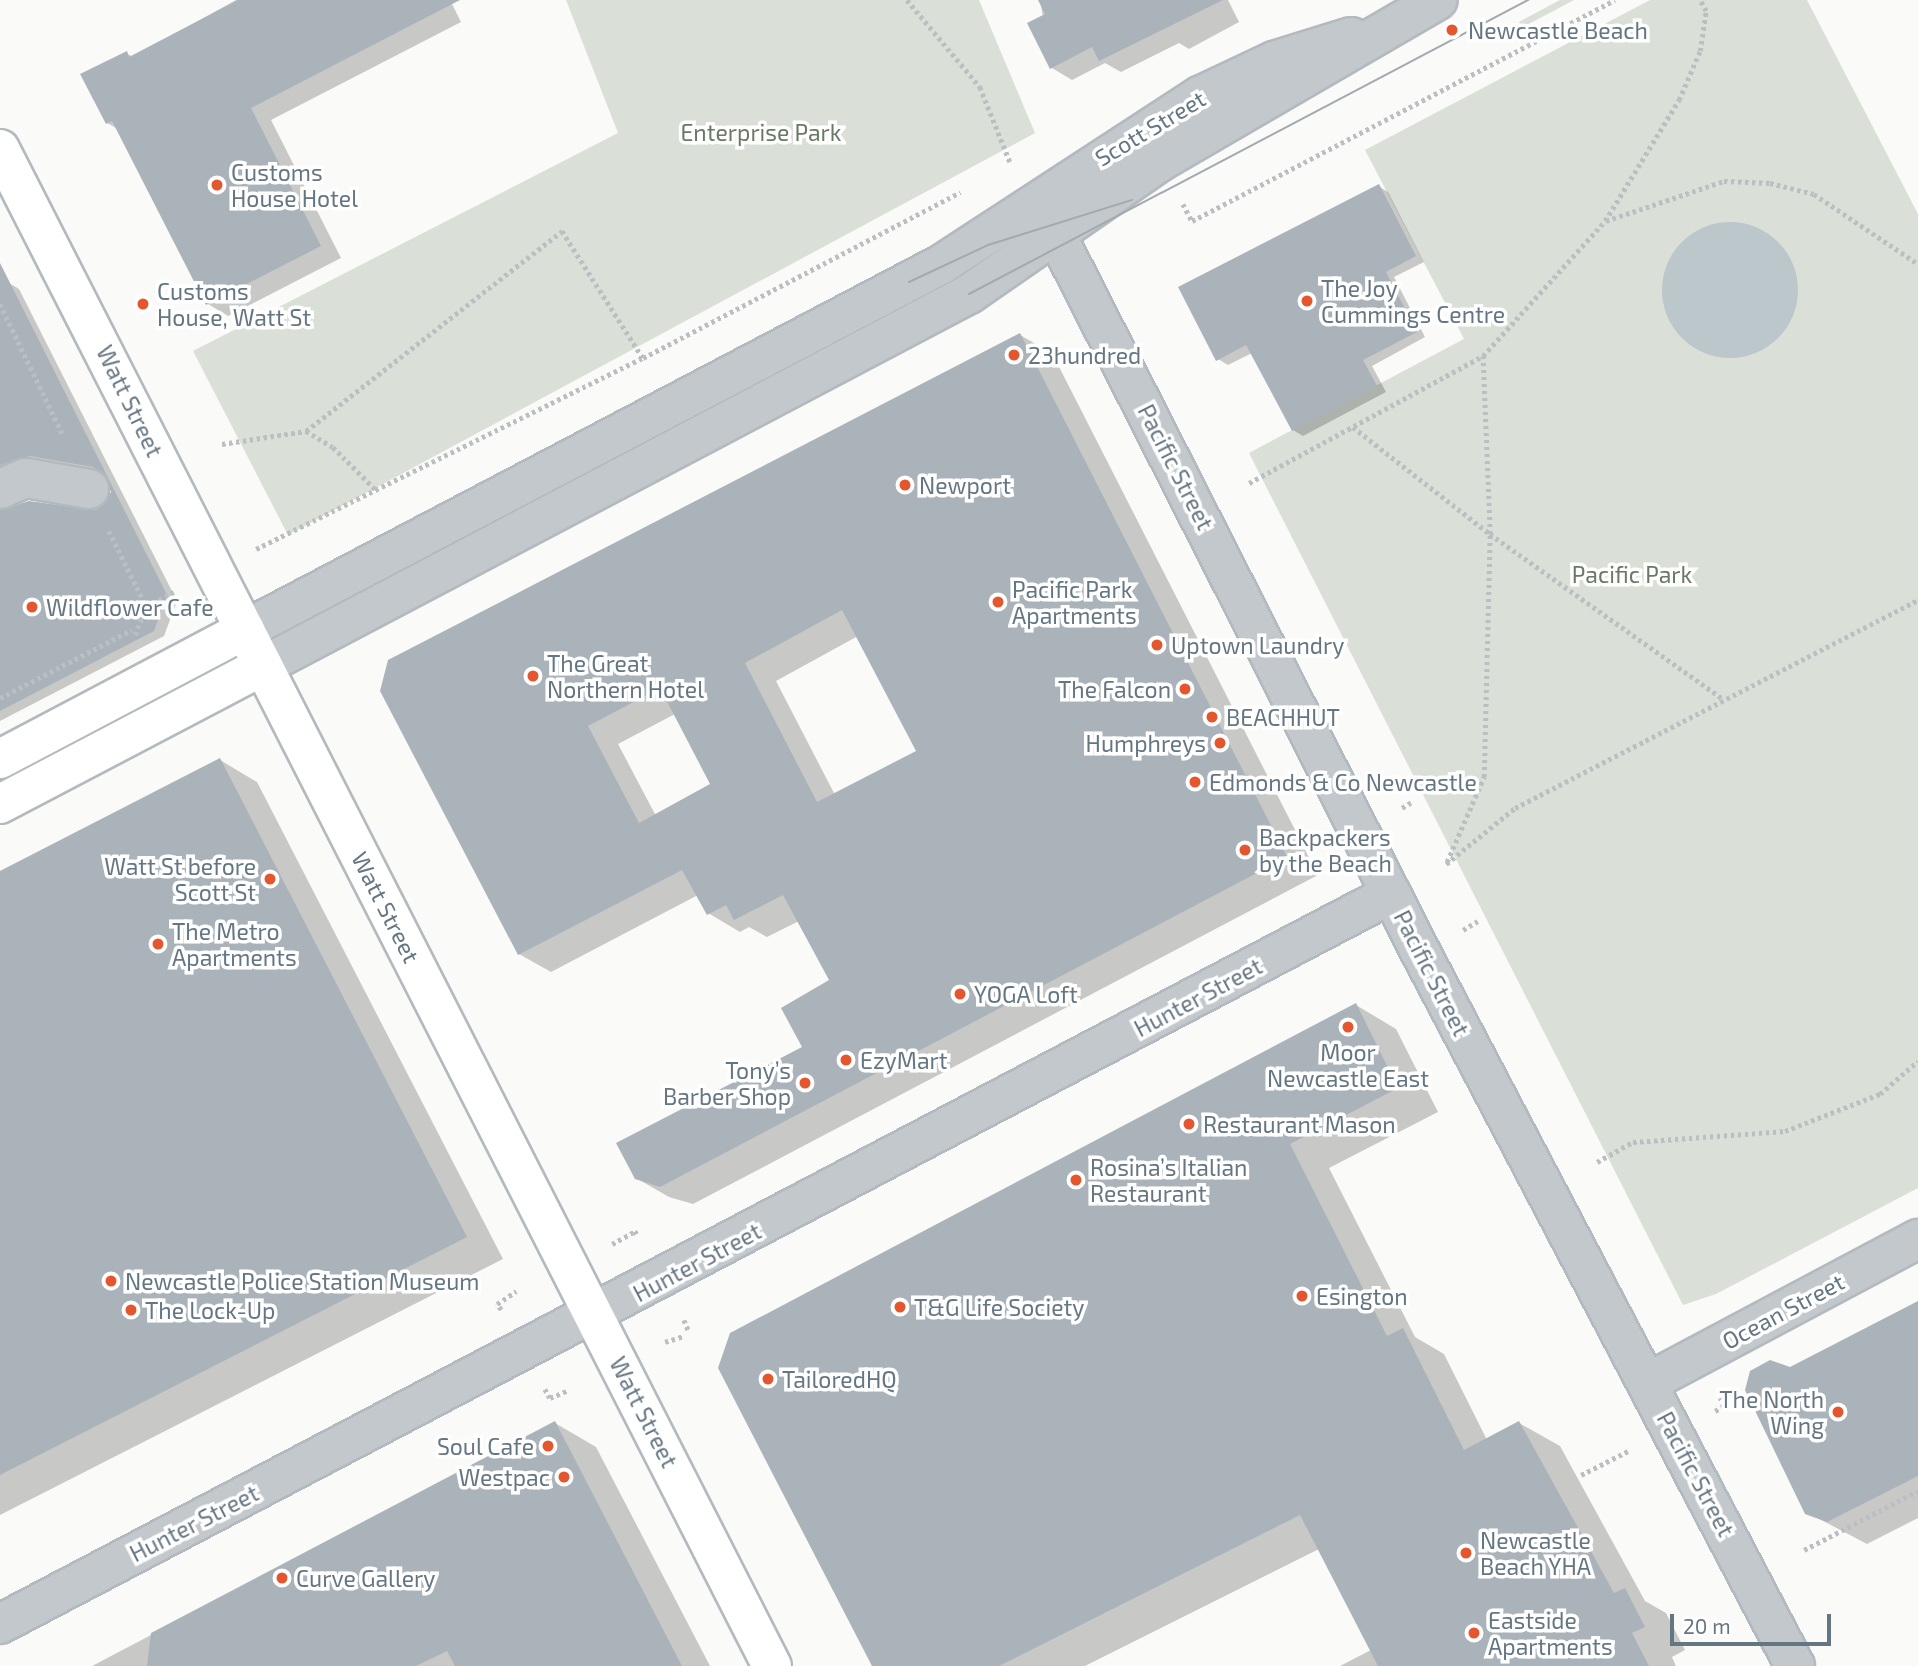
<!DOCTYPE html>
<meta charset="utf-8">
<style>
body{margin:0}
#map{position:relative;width:1918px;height:1666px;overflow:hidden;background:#fafaf8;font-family:"Exo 2",sans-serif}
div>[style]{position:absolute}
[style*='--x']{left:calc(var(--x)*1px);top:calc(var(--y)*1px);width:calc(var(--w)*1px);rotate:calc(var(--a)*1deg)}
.green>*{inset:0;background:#dadfd7}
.water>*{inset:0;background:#bbc7cb}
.round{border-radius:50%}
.shadow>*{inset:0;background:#0003}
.building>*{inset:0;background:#aab3b9}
.path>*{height:4.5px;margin-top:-2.25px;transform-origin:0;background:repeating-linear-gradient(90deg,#bbbfc2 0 3.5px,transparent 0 7px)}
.roads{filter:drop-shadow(2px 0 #b3babf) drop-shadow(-2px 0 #b3babf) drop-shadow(0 2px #b3babf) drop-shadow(0 -2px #b3babf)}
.pedestrian>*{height:38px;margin:-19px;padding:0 19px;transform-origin:19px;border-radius:19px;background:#c3c8cc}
.minor>*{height:38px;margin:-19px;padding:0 19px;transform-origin:19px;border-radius:19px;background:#c3c8cc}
.tertiary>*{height:38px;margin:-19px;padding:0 19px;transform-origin:19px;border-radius:19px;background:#c3c8cc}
.secondary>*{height:38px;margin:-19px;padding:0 19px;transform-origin:19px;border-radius:19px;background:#fff}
.tram>*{height:2px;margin:-1px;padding:0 1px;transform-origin:1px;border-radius:1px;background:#a2aab0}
.dots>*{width:19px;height:19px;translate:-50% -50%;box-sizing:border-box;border:4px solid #fff;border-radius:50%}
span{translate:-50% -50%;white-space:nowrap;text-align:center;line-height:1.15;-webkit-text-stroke:7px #fff;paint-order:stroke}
.poi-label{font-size:23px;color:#657683}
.left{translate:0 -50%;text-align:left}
.right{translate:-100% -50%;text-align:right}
.street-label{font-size:23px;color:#657683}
.park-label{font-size:23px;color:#687a64}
.scale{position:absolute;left:1670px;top:1614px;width:161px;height:32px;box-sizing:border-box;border:4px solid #657683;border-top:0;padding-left:9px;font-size:21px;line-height:24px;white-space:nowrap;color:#657683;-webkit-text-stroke:5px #fff;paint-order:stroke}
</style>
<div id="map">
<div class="green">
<i style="clip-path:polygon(566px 0,979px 0,1035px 133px,288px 535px,193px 351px,618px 133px)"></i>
<i style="clip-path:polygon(1560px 0,1574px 0,1521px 28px,1519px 22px)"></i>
<i style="clip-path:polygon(1650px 0,1807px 0,1918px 214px,1918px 1188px,1716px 1294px,1683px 1305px,1249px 453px,1464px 339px,1365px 150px)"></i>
</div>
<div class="water">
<i class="round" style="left:1662px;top:222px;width:136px;height:136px"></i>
</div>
<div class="shadow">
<i style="clip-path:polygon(236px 0,450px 0,461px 22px,271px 120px,341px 258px,228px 316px,208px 304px,118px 129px,107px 123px,126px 53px,133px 57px)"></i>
<i style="clip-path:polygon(1040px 0,1228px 0,1239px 22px,1189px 49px,1179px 43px,1121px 72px,1105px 63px,1072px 80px,1052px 68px)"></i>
<i style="clip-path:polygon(1378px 186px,1388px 192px,1424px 262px,1394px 277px,1425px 337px,1372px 366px,1386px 392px,1303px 436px,1293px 430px,1252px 353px,1228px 365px,1218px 359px)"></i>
<i style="clip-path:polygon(9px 283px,19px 289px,177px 601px,164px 636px,0 721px,0 511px,85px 512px,107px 505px,112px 492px,105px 472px,29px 462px,0 476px,0 288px)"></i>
<i style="clip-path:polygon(evenodd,1020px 335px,1052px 353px,1318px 875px,693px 1204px,669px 1197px,636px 1178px,804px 1048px,832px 981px,799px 921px,767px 937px,749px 927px,740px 932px,708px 913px,698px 895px,551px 972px,519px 954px,382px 691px,1020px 335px,858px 636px,919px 752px,835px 795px,776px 681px,858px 636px,1020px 335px,675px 714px,712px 785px,656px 816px,618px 744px,675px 714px)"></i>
<i style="clip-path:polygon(220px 760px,257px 782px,503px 1259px,0 1515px,0 873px)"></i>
<i style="clip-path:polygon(1356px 1005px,1396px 1029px,1438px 1112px,1329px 1168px,1415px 1337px,1444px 1354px,1487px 1440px,1519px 1423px,1560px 1446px,1645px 1601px,1666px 1613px,1685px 1650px,1672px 1657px,1676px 1666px,1340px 1666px,1371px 1650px,1319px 1549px,1085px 1666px,874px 1666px)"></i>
<i style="clip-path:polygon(1918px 1303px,1918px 1518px,1867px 1544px,1808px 1513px,1790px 1369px)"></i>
<i style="clip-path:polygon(555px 1423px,596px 1447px,710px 1666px,92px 1666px)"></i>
</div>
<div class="building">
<i style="clip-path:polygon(238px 0,460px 0,251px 108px,321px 246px,206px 305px,112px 121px,106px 124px,80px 74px,127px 51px,129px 57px)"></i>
<i style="clip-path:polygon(1038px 0,1223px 0,1099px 61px,1092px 47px,1050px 69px,1027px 23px,1045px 14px)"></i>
<i style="clip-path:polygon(1379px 184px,1416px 256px,1386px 272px,1417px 332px,1363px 360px,1377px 386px,1292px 431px,1246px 345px,1216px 361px,1178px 287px)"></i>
<i style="clip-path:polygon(0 263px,167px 595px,154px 631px,0 711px,0 510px,29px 501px,96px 510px,111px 492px,103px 473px,93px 467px,30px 456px,0 465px)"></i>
<i style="clip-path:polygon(evenodd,1020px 333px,1287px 857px,660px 1187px,635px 1179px,616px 1143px,802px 1047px,781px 1008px,829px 980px,783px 895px,734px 920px,726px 905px,707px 915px,682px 870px,518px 955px,380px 691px,388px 660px,1020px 333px,842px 610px,916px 751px,817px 802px,745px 663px,842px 610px,1020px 333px,660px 688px,710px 784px,639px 823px,588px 726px,660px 688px)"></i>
<i style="clip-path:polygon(220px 758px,467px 1237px,0 1475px,0 871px)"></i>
<i style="clip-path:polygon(1356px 1003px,1398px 1088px,1290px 1144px,1387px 1336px,1403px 1328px,1464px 1450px,1519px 1421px,1614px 1593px,1625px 1588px,1645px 1627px,1632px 1633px,1649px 1666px,1378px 1666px,1300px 1515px,999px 1666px,872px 1666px,718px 1368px,730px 1333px)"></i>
<i style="clip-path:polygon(1918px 1301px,1918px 1476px,1827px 1522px,1805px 1514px,1745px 1390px,1750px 1371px,1770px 1360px,1790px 1367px)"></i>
<i style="clip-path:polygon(555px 1421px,682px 1666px,455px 1666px,447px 1651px,416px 1666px,147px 1666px,151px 1633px)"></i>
</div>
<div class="path">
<i style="--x:907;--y:0;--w:114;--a:50"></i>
<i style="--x:980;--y:87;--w:81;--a:68.2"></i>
<i style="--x:1183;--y:204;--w:19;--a:62"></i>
<i style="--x:1192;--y:221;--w:477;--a:-27.6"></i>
<i style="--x:1606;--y:221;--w:125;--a:-18.7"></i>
<i style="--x:1724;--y:181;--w:46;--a:2.5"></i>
<i style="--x:1770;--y:183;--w:45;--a:14"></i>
<i style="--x:1814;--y:194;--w:125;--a:33.9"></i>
<i style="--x:0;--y:304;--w:145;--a:64.3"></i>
<i style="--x:1353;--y:427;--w:174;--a:38"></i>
<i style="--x:1490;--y:534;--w:284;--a:35.3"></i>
<i style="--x:306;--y:431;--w:325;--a:-38"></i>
<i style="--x:562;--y:231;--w:151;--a:57.5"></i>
<i style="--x:222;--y:444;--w:85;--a:-8.8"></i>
<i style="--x:306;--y:431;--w:31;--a:31"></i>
<i style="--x:333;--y:447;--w:62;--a:45"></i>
<i style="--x:1249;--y:483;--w:266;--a:-28.5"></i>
<i style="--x:1483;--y:356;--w:182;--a:-47.9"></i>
<i style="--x:1605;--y:221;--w:142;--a:-58.6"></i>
<i style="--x:1679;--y:100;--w:53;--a:-66.8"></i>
<i style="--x:1700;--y:51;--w:40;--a:-81.5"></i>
<i style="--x:1706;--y:11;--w:13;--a:-119"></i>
<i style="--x:109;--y:531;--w:84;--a:63.7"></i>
<i style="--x:256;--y:549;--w:432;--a:-26.3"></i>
<i style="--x:643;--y:358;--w:358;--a:-27.6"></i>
<i style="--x:135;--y:635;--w:31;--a:-69"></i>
<i style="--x:146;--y:606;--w:31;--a:-27"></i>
<i style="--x:0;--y:698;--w:148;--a:-27.3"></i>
<i style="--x:1402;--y:808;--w:13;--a:-32"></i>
<i style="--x:1447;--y:862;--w:93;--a:-66.5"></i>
<i style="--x:1484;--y:777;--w:243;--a:-88.6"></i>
<i style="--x:1490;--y:534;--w:178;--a:-92.3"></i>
<i style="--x:1446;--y:864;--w:89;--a:-39.1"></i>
<i style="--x:1515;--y:808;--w:454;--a:-27.3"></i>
<i style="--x:1463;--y:930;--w:17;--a:-31"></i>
<i style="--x:1597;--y:1162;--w:41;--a:-29.1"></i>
<i style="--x:1633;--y:1142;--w:152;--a:-4.1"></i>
<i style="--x:1785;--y:1131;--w:102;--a:-21.3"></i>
<i style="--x:1880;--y:1094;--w:50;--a:-41"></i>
<i style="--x:612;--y:1244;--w:26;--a:-29"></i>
<i style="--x:635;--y:1231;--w:6;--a:59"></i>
<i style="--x:501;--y:1310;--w:7;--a:-124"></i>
<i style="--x:497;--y:1304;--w:23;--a:-34"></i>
<i style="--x:684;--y:1320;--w:13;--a:67"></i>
<i style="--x:665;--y:1342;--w:19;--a:-18"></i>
<i style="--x:545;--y:1389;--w:10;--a:61"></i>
<i style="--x:550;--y:1398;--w:21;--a:-23"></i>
<i style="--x:1715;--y:1411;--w:10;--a:-29"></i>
<i style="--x:1724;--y:1406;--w:9;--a:-117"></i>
<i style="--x:1581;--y:1475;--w:55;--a:-27"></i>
<i style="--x:1804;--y:1550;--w:128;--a:-27.4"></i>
</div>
<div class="roads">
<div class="pedestrian">
<i style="--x:0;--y:489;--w:28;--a:-23"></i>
<i style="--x:26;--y:478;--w:64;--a:9.9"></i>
</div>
<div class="minor">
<i style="--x:1041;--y:205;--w:837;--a:63.07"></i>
<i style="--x:1420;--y:951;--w:807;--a:62.32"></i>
<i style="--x:1647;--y:1383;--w:307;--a:-28"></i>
<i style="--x:0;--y:1624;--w:1571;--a:-27.69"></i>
</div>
<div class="tertiary">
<i style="--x:245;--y:630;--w:787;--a:-27.7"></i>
<i style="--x:942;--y:264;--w:308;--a:-33.1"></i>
<i style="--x:1200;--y:96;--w:82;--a:-25.3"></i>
<i style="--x:1274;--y:61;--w:81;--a:-17.3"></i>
<i style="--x:263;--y:666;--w:798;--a:-27.79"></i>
<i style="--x:969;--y:294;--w:234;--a:-34.7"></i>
<i style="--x:1161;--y:161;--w:320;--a:-30.2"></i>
</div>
<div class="secondary">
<i style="--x:0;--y:149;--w:1702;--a:63.03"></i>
<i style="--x:0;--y:759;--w:277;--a:-27.8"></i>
<i style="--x:0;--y:804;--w:297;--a:-27.7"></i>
</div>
</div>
<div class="tram">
<i style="--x:909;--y:282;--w:87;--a:-25.1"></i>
<i style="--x:988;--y:245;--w:151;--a:-17.4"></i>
<i style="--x:969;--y:294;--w:632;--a:-27.74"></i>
</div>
<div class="dots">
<i style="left:1452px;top:30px;background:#e4572e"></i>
<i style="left:217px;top:185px;background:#e4572e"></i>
<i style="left:1307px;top:301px;background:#e4572e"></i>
<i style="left:143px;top:304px;background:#e4572e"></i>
<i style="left:1014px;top:355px;background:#e4572e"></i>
<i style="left:905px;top:485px;background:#e4572e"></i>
<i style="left:998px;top:602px;background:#e4572e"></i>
<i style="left:32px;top:607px;background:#e4572e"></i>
<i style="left:1157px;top:645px;background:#e4572e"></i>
<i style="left:533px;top:676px;background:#e4572e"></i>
<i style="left:1185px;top:689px;background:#e4572e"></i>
<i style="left:1212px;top:717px;background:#e4572e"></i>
<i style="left:1220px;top:743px;background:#e4572e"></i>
<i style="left:1195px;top:782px;background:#e4572e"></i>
<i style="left:1245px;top:850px;background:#e4572e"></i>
<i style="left:270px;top:879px;background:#e4572e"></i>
<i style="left:158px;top:944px;background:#e4572e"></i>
<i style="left:960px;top:994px;background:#e4572e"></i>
<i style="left:1348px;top:1027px;background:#e4572e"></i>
<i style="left:846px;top:1060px;background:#e4572e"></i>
<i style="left:805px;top:1083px;background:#e4572e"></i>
<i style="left:1189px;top:1124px;background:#e4572e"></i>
<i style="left:1076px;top:1180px;background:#e4572e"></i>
<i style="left:111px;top:1281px;background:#e4572e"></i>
<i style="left:1302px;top:1296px;background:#e4572e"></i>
<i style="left:900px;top:1307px;background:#e4572e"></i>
<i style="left:131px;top:1310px;background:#e4572e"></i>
<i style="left:768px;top:1379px;background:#e4572e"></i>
<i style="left:1838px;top:1412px;background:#e4572e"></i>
<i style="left:548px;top:1446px;background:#e4572e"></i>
<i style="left:564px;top:1477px;background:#e4572e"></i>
<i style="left:1466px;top:1553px;background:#e4572e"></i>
<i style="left:282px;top:1578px;background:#e4572e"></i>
<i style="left:1474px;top:1633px;background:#e4572e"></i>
</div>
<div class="poi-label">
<span class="left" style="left:1468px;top:30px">Newcastle Beach</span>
<span class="left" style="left:231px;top:185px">Customs<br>House Hotel</span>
<span class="left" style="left:1321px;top:301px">The Joy<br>Cummings Centre</span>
<span class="left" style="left:157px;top:304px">Customs<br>House, Watt St</span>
<span class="left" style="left:1028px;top:355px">23hundred</span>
<span class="left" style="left:919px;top:485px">Newport</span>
<span class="left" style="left:1012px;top:602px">Pacific Park<br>Apartments</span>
<span class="left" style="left:46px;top:607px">Wildflower Cafe</span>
<span class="left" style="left:1171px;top:645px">Uptown Laundry</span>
<span class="left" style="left:547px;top:676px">The Great<br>Northern Hotel</span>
<span class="right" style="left:1171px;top:689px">The Falcon</span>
<span class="left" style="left:1226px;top:717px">BEACHHUT</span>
<span class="right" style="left:1206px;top:743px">Humphreys</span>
<span class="left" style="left:1209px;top:782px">Edmonds &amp; Co Newcastle</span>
<span class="left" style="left:1259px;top:850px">Backpackers<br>by the Beach</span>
<span class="right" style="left:256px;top:879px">Watt St before<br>Scott St</span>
<span class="left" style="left:172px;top:944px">The Metro<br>Apartments</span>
<span class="left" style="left:974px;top:994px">YOGA Loft</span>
<span style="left:1348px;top:1065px">Moor<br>Newcastle East</span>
<span class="left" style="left:860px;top:1060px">EzyMart</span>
<span class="right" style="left:791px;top:1083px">Tony’s<br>Barber Shop</span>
<span class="left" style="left:1203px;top:1124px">Restaurant Mason</span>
<span class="left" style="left:1090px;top:1180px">Rosina’s Italian<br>Restaurant</span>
<span class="left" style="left:125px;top:1281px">Newcastle Police Station Museum</span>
<span class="left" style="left:1316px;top:1296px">Esington</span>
<span class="left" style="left:914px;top:1307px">T&amp;G Life Society</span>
<span class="left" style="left:145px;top:1310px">The Lock-Up</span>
<span class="left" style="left:782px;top:1379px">TailoredHQ</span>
<span class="right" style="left:1824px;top:1412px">The North<br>Wing</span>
<span class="right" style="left:534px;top:1446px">Soul Cafe</span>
<span class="right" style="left:550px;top:1477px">Westpac</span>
<span class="left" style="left:1480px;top:1553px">Newcastle<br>Beach YHA</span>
<span class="left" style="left:296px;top:1578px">Curve Gallery</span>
<span class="left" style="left:1488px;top:1633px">Eastside<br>Apartments</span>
</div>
<div class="street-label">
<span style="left:1150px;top:128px;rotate:-31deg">Scott Street</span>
<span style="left:130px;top:401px;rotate:64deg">Watt Street</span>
<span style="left:1176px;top:467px;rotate:63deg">Pacific Street</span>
<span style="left:386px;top:907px;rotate:63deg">Watt Street</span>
<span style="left:1432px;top:973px;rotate:63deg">Pacific Street</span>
<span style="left:1198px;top:997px;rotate:-28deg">Hunter Street</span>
<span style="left:697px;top:1262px;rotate:-28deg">Hunter Street</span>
<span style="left:1783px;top:1311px;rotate:-28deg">Ocean Street</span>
<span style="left:644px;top:1412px;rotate:63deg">Watt Street</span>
<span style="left:1696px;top:1474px;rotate:62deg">Pacific Street</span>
<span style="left:194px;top:1523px;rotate:-27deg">Hunter Street</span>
</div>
<div class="park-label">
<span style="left:761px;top:132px">Enterprise Park</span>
<span style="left:1632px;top:574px">Pacific Park</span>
</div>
<div class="scale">20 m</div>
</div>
